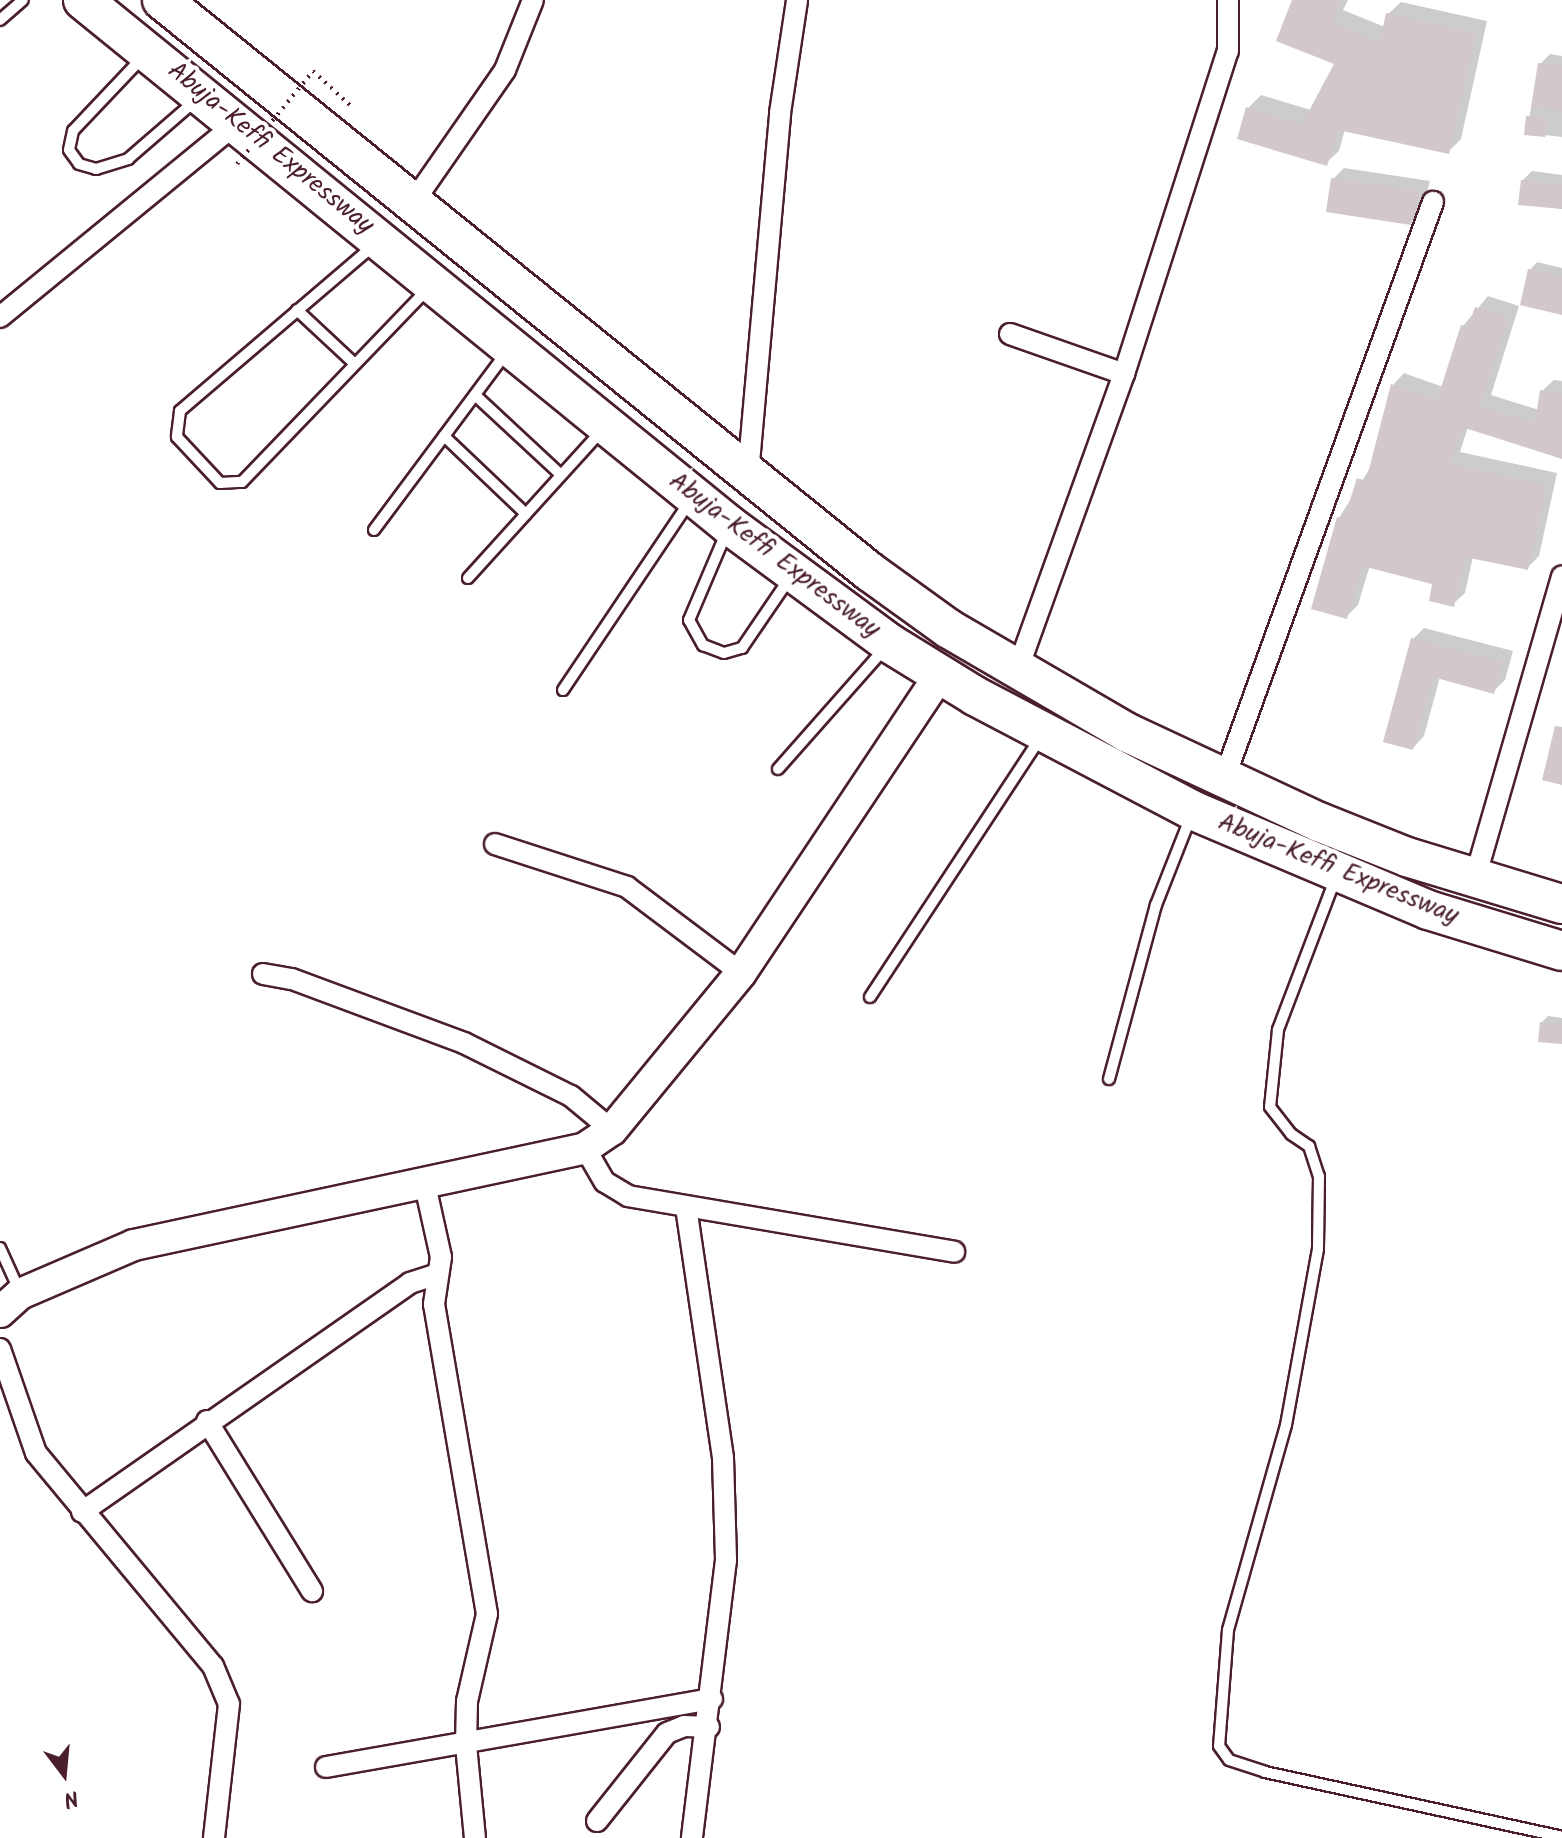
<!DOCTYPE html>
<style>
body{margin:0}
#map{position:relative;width:1562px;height:1838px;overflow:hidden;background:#fff;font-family:Kalam,sans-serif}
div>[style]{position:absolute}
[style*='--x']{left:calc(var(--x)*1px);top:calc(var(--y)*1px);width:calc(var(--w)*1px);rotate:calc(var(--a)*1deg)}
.shadow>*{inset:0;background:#0003}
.building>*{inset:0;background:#d2c7cb}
.path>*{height:4px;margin-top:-2px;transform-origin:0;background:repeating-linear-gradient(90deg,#4a1f2b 0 2px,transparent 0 8px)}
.roads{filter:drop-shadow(2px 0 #4a1f2b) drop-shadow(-2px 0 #4a1f2b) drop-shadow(0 2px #4a1f2b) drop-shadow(0 -2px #4a1f2b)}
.lane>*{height:10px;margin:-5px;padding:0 5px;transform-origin:5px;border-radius:5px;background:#fff}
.street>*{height:20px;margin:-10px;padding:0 10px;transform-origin:10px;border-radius:10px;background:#fff}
.secondary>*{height:30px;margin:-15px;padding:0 15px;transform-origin:15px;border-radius:15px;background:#fff}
.highway>*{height:38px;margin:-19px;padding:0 19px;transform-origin:19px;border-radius:19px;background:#fff}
.path-bridge>*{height:4px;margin-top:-2px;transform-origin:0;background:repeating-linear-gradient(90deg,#4a1f2b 0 2px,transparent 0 8px)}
span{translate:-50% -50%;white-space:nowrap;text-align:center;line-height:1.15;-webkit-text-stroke:8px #fff;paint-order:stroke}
.street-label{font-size:26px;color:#4a1f2b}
.north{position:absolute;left:24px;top:1734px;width:80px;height:80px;-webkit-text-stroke:6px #fff;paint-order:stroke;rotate:164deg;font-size:22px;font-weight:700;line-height:32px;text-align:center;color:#4a1f2b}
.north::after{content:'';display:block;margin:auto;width:28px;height:36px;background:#4a1f2b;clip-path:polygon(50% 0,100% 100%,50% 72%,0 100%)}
</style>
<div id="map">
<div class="shadow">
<i style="clip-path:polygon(1295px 0,1348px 0,1343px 10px,1385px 27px,1388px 14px,1401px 2px,1487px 21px,1461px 139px,1448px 152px,1345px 129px,1339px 151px,1326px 163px,1248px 108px,1261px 95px,1311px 110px,1336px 63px)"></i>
<i style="clip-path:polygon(1550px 54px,1562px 56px,1562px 137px,1526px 133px,1540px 64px)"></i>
<i style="clip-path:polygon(1344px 168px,1430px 181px,1422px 211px,1410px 223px,1333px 179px)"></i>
<i style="clip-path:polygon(1532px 171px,1562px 175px,1562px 209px,1520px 203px,1522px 181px)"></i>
<i style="clip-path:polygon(1537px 262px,1562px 268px,1562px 313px,1530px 270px)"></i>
<i style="clip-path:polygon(1488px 296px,1519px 306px,1491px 395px,1539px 410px,1542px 391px,1554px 380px,1562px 381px,1562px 457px,1468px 427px,1460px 452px,1557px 473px,1539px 556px,1527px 568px,1473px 556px,1465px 593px,1453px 604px,1435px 583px,1370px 565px,1358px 605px,1347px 616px,1339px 518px,1370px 468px,1393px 385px,1404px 373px,1443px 387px,1463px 326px)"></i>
<i style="clip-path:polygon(1424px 628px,1513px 651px,1505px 680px,1494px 691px,1440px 677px,1424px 736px,1413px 748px,1413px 639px)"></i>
<i style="clip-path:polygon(1548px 1016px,1562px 1018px,1562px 1042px,1542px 1022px)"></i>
</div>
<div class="building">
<i style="clip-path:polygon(1292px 0,1342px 0,1332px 23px,1380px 42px,1386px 13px,1476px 33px,1449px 154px,1338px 130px,1327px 166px,1237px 139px,1246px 107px,1302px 124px,1334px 64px,1276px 41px)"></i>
<i style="clip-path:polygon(1538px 63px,1562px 66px,1562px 111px,1531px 107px)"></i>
<i style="clip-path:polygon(1526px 116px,1547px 118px,1545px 137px,1524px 135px)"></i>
<i style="clip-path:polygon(1331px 178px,1420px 191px,1411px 225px,1326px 212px)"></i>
<i style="clip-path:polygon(1521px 180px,1562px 185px,1562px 209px,1518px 205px)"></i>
<i style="clip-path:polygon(1528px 269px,1562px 276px,1562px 315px,1520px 305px)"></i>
<i style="clip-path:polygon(1475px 307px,1508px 317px,1480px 406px,1535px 423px,1540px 390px,1562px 394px,1562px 459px,1462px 427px,1450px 464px,1547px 485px,1528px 570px,1465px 557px,1454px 607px,1429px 601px,1432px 584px,1362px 566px,1347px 619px,1311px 609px,1337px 517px,1344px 519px,1357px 478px,1366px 481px,1391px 384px,1437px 400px,1461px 325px,1468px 327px)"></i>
<i style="clip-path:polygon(1411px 638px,1503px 662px,1494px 694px,1433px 677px,1413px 750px,1383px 742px)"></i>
<i style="clip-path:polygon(1555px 726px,1562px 727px,1562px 785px,1542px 780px)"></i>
<i style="clip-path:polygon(1540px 1022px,1562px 1024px,1562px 1044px,1538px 1042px)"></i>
</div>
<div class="path">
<i style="--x:313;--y:71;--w:56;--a:42.8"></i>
</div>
<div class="roads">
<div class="lane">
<i style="--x:0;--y:20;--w:30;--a:-41"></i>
<i style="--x:141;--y:59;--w:99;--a:133.4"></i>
<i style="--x:73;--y:131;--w:19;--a:102"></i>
<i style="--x:69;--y:150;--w:17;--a:54"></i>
<i style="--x:79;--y:164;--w:18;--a:16"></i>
<i style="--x:96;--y:169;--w:34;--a:-17"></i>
<i style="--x:128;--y:159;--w:89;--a:-40.9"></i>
<i style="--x:373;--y:246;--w:254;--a:139.5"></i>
<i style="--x:180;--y:411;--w:26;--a:97"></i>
<i style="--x:177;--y:437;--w:63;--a:46.9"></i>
<i style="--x:220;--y:483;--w:22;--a:-3"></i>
<i style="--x:242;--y:482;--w:265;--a:-46.1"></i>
<i style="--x:297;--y:310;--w:79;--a:43"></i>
<i style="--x:475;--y:395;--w:117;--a:42.9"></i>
<i style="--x:444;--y:436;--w:113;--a:43.6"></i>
<i style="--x:374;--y:530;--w:219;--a:-53.3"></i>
<i style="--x:727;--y:531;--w:97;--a:113.1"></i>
<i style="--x:689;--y:620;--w:29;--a:61"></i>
<i style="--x:703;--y:645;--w:22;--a:21"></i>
<i style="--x:724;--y:653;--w:19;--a:-16"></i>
<i style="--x:742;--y:648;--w:83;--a:-55.7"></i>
<i style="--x:468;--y:578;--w:201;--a:-47.8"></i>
<i style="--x:563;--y:690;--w:228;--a:-56.1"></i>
<i style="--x:778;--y:769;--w:163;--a:-48.5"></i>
<i style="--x:1336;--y:877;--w:164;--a:110.8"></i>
<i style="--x:1278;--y:1030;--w:77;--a:95.9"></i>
<i style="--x:1270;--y:1107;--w:34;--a:52"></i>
<i style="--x:1291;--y:1134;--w:22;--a:34"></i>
<i style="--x:1309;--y:1146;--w:32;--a:72"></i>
<i style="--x:1319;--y:1176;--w:73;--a:90.8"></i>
<i style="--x:1318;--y:1249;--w:179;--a:100.3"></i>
<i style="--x:1286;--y:1425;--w:213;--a:105.8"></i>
<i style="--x:1228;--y:1630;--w:116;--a:94.4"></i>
<i style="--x:1219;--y:1746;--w:17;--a:54"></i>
<i style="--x:1229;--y:1760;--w:38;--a:18"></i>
<i style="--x:1265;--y:1772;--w:304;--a:12.3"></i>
<i style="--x:870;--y:997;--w:311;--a:-56.7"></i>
<i style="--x:1109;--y:1079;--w:180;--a:-74.9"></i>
<i style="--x:1156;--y:905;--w:96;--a:-68.5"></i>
<i style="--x:0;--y:1248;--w:48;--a:65.6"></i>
</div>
<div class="street">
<i style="--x:412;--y:204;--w:163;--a:-55.2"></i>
<i style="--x:505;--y:70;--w:75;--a:-68.2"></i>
<i style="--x:0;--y:317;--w:308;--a:-39.3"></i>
<i style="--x:1010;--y:334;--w:121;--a:19.3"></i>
<i style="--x:748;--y:474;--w:362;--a:-84.9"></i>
<i style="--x:780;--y:113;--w:114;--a:-81.4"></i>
<i style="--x:1017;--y:671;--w:316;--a:-70.2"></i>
<i style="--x:1124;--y:374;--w:339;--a:-72.2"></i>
<i style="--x:1228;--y:51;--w:51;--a:-90"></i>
<i style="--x:1224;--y:779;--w:614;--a:-70.09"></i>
<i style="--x:495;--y:844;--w:139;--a:18"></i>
<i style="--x:627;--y:887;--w:143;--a:37"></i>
<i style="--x:1475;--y:878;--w:314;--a:-73.9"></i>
<i style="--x:263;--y:974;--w:29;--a:10"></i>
<i style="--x:292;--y:979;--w:184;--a:20.4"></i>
<i style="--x:464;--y:1043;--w:119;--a:26.4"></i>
<i style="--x:571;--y:1096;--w:53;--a:39.7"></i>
<i style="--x:585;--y:1148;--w:39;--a:60"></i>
<i style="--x:605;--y:1182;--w:27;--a:31"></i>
<i style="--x:628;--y:1196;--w:331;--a:9.7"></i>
<i style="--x:425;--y:1185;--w:74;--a:77.5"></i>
<i style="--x:441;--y:1257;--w:48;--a:98.5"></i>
<i style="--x:434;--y:1304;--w:314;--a:80.3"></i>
<i style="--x:487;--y:1614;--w:89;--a:102.9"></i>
<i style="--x:467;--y:1701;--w:44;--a:91.3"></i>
<i style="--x:466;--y:1745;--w:93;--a:84.5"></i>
<i style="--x:686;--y:1207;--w:254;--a:81.6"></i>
<i style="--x:723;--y:1458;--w:102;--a:88.3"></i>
<i style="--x:726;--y:1560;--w:280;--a:97"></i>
<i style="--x:0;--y:1349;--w:110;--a:70.9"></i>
<i style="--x:36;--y:1453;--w:277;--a:50.3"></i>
<i style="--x:213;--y:1666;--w:41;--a:67.2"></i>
<i style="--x:229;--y:1704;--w:135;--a:96.4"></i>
<i style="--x:207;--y:1421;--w:200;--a:58.3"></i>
<i style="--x:82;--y:1512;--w:400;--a:-34.9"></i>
<i style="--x:410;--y:1283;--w:29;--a:-18"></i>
<i style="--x:326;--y:1767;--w:392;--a:-10"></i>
<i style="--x:597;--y:1821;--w:112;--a:-51.5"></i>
<i style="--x:667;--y:1733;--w:18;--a:-22"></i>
<i style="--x:684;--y:1726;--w:25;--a:2"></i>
</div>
<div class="secondary">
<i style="--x:0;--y:1312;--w:27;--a:-42"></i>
<i style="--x:20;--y:1294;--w:124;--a:-23.3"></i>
<i style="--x:134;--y:1245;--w:461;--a:-12.1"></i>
<i style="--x:585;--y:1148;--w:32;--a:-34"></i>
<i style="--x:612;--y:1130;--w:203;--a:-50.6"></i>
<i style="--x:741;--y:973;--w:358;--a:-56.3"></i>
</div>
<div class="highway">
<i style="--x:83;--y:0;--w:832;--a:39.1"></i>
<i style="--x:729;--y:525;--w:199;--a:36.4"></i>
<i style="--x:889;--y:643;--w:101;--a:31.6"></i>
<i style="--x:975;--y:696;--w:247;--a:27.7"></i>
<i style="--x:1194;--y:811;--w:254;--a:22.9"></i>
<i style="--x:1428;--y:910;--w:140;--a:17"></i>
<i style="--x:162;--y:0;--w:910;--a:38.94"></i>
<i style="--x:870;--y:572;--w:97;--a:35.8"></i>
<i style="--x:949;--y:629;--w:207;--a:30.2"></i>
<i style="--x:1128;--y:733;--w:211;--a:25"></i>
<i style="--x:1319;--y:822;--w:95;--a:21.7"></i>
<i style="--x:1407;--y:857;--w:162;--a:16.9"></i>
</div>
</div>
<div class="path-bridge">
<i style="--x:237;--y:164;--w:120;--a:-50.7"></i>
</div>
<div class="street-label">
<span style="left:270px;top:149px;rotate:39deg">Abuja-Keffi Expressway</span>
<span style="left:774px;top:556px;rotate:37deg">Abuja-Keffi Expressway</span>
<span style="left:1338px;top:870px;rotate:22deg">Abuja-Keffi Expressway</span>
</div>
<div class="north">N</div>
</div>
